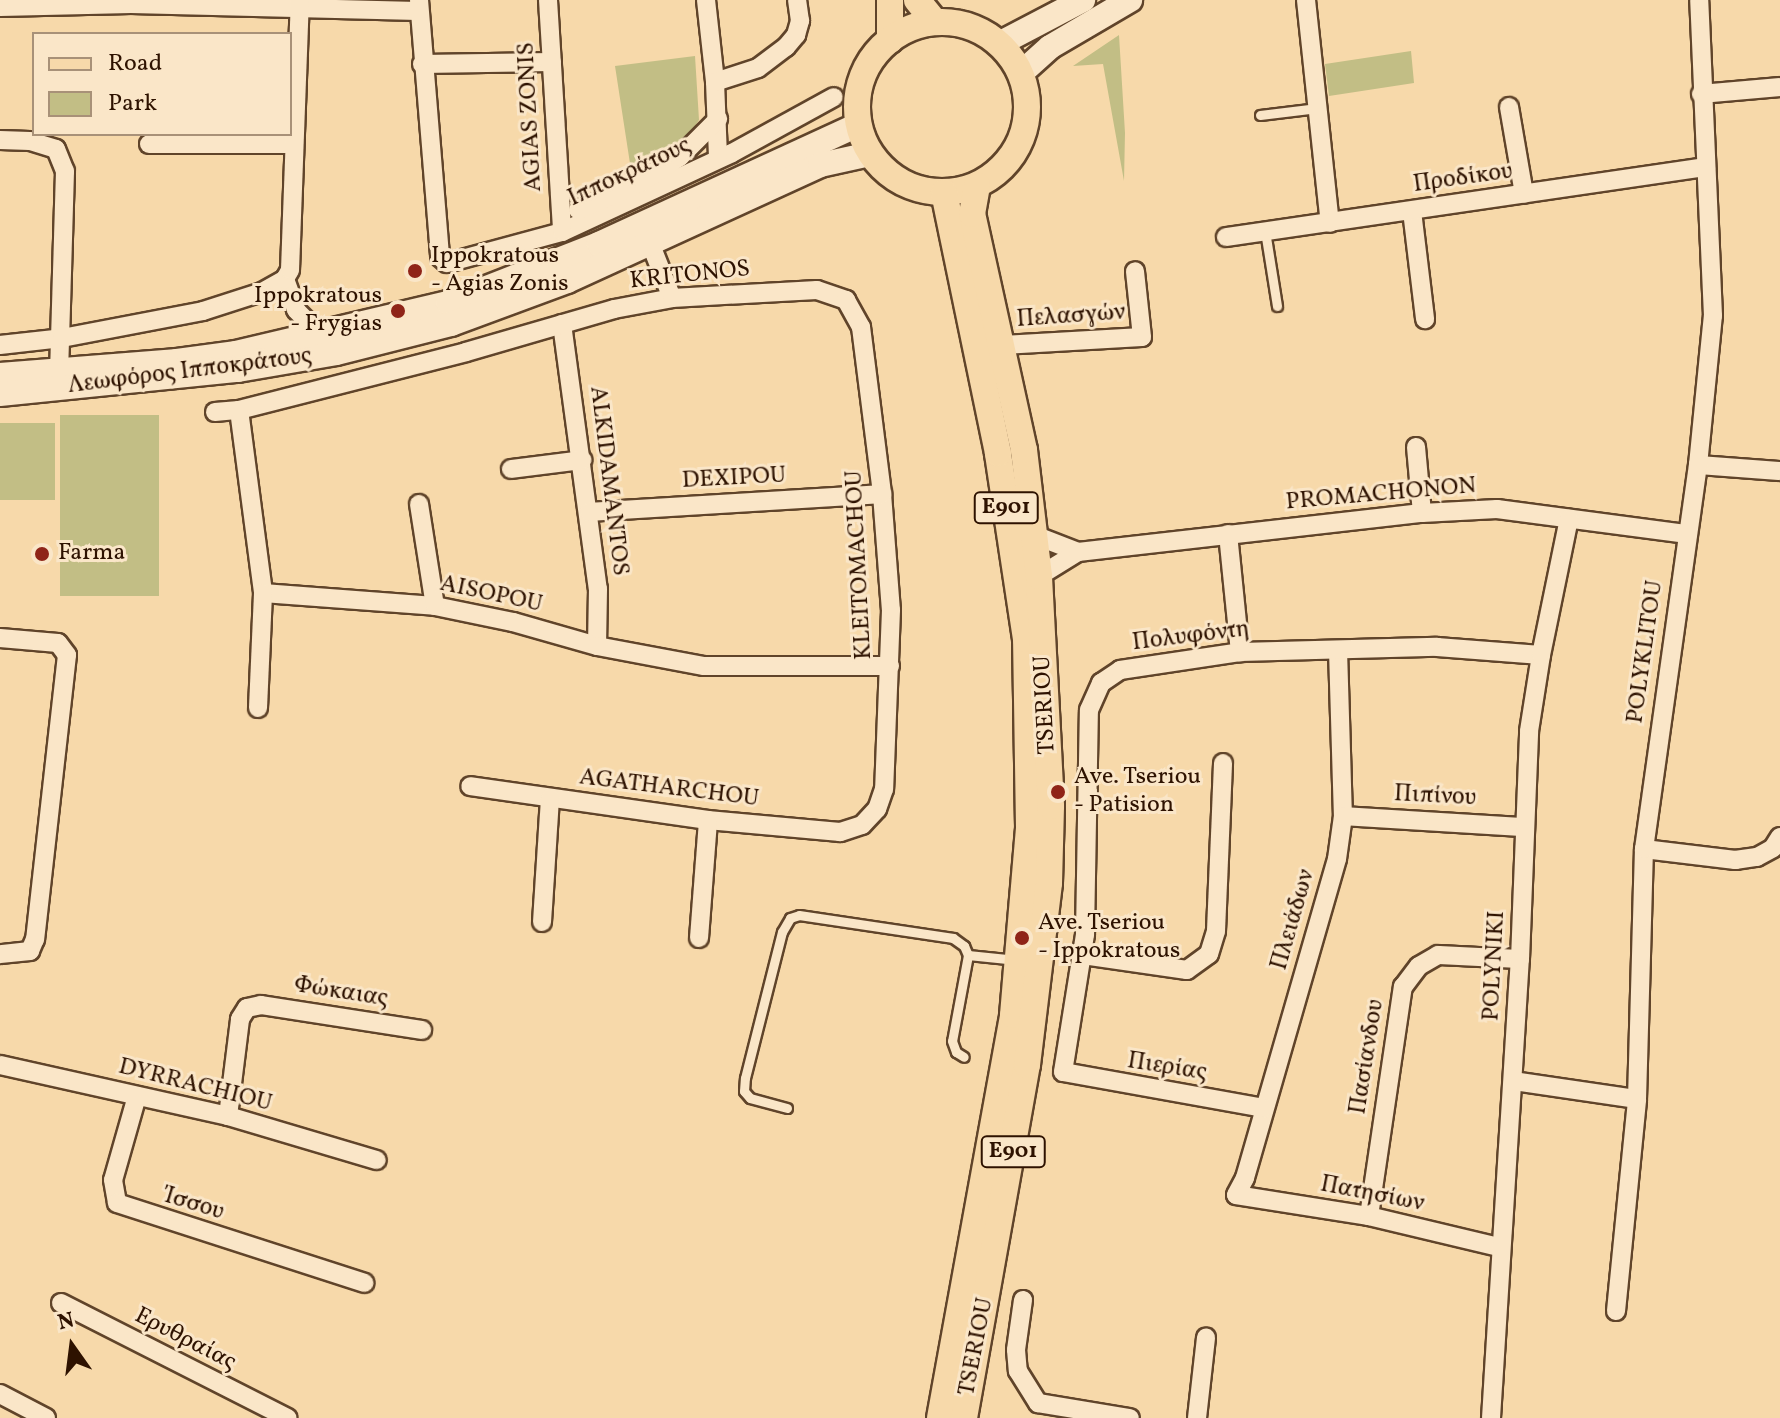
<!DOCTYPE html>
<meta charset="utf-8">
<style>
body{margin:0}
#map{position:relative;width:1780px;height:1418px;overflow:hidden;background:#f7d9aa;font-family:Vollkorn,serif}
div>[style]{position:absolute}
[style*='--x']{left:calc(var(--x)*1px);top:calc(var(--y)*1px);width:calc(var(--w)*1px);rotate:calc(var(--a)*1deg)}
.green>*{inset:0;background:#c2be85}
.roads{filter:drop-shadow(2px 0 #60442a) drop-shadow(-2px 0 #60442a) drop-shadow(0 2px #60442a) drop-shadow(0 -2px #60442a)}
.lane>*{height:9px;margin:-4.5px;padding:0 4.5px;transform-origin:4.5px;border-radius:4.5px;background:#fae6c8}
.street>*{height:18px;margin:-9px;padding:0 9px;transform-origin:9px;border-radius:9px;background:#fae6c8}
.secondary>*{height:24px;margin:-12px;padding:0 12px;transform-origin:12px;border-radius:12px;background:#fae6c8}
.primary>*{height:26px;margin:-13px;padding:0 13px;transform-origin:13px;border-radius:13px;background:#f7d9aa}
.primary>.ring{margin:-13px;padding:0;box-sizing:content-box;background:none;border:26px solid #f7d9aa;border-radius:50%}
.dots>*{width:22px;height:22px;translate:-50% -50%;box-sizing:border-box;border:4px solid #fae6c8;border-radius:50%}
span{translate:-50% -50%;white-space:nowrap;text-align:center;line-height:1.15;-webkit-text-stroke:6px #fae6c8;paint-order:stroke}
.shield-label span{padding:2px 6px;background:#fae6c8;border:2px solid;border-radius:6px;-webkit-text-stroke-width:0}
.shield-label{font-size:22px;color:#2e1200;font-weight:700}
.street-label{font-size:24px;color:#2e1200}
.poi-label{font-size:24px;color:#2e1200}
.left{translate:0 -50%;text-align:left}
.right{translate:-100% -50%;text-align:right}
.legend{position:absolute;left:32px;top:32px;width:260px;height:104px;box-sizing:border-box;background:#fae6c8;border:2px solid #a89178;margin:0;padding:10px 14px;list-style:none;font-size:24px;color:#2e1200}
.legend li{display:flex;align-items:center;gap:16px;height:40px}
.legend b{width:40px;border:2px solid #a89178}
.north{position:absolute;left:32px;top:1306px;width:80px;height:80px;-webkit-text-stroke:6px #fae6c8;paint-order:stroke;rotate:346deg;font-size:22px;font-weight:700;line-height:32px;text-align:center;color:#2e1200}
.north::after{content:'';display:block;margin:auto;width:28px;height:36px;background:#2e1200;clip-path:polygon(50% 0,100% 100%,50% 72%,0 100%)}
</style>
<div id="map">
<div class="green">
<i style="clip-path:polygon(1119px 35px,1125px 133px,1124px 181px,1103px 64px,1073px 66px)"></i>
<i style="clip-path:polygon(1411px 51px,1414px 83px,1329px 96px,1325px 64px)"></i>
<i style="clip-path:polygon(695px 56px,699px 120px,681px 147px,631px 170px,615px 66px)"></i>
<i style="clip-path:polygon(60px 415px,159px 415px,159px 596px,60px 596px)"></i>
<i style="clip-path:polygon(0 423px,55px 423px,55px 500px,0 500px)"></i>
</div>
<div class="roads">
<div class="lane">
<i style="--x:1260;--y:115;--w:58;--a:-6.9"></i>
<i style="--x:1265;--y:231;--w:76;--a:80.9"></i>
<i style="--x:968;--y:955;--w:49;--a:5.8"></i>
<i style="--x:787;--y:1108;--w:38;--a:-165"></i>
<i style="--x:750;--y:1098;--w:9;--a:-131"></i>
<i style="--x:744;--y:1091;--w:13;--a:-86"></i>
<i style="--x:745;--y:1078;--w:151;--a:-75.8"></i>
<i style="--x:782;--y:932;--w:16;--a:-60"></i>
<i style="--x:790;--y:918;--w:9;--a:-18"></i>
<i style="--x:799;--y:915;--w:156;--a:8.5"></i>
<i style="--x:953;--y:938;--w:14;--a:36"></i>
<i style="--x:964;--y:946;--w:10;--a:66"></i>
<i style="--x:968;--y:955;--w:87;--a:100.5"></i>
<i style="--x:952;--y:1041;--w:12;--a:70"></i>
<i style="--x:956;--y:1052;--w:9;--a:32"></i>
</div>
<div class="street">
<i style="--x:419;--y:0;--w:258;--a:85.3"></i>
<i style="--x:440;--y:257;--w:9;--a:41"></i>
<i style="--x:447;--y:263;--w:119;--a:-15.1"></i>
<i style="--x:562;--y:232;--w:187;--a:-24.9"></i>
<i style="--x:732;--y:153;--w:116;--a:-28.8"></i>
<i style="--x:548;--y:0;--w:232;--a:86.5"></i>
<i style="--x:706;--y:0;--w:82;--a:83.7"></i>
<i style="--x:715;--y:82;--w:75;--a:87.7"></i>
<i style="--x:1306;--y:0;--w:224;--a:83.9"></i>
<i style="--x:0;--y:7;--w:131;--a:-1.3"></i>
<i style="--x:131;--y:4;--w:287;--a:1.4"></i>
<i style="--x:422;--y:64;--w:130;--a:-0.9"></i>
<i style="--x:715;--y:82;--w:45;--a:-18"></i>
<i style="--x:758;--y:68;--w:35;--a:-37"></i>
<i style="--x:786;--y:47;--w:16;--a:-50"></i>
<i style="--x:796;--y:35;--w:15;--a:-74"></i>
<i style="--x:800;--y:21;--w:21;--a:-98"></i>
<i style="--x:1701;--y:94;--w:79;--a:-5.1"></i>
<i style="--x:1509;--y:107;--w:88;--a:80.2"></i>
<i style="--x:0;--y:140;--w:30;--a:2"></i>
<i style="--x:30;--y:141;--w:27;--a:17"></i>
<i style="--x:56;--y:149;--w:24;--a:68"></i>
<i style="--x:65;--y:171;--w:200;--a:91.7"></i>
<i style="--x:149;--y:144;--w:145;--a:0"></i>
<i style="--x:578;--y:210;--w:66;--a:-23.1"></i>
<i style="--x:639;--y:184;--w:49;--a:-33.4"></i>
<i style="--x:680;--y:157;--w:54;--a:-45"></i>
<i style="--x:1412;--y:211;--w:109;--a:83.1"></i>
<i style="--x:1226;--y:237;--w:485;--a:-8.3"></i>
<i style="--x:651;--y:245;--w:57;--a:68.4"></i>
<i style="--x:285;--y:279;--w:33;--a:70"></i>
<i style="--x:296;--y:310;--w:34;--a:45"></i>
<i style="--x:562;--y:324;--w:267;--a:82.3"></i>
<i style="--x:598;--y:589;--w:57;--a:91"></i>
<i style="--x:0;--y:345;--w:62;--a:-6.4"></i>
<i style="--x:62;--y:338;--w:144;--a:-10.8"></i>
<i style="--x:203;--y:311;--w:62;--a:-17.9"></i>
<i style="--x:262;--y:292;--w:26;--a:-29"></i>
<i style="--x:285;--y:279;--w:10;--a:-61"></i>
<i style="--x:290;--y:270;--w:270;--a:-87.9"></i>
<i style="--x:1003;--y:345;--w:139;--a:-3.3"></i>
<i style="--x:1142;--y:337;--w:66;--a:-96.1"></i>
<i style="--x:239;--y:410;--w:185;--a:82.5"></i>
<i style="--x:263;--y:593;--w:172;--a:4.3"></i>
<i style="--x:435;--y:606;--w:80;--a:11.6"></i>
<i style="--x:513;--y:622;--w:87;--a:15.9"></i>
<i style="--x:597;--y:646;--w:109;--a:10.6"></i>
<i style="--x:704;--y:666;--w:186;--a:0"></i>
<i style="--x:215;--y:412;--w:24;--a:-5"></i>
<i style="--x:239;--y:410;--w:234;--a:-14.3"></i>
<i style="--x:466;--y:352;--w:154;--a:-16.2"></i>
<i style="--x:614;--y:309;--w:59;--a:-10.7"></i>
<i style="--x:672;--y:298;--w:145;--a:-3.2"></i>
<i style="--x:817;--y:290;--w:31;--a:19"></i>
<i style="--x:846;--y:300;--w:31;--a:61"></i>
<i style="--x:861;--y:327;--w:168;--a:82.8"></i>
<i style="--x:882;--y:494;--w:116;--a:85.6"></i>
<i style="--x:891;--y:610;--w:179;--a:92.2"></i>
<i style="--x:884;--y:789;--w:21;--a:109"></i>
<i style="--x:877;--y:809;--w:22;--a:133"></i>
<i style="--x:862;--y:825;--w:23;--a:162"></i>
<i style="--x:840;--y:832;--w:133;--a:-174.8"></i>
<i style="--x:708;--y:820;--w:240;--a:-171.9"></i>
<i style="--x:1416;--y:447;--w:66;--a:84.8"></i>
<i style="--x:1698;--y:465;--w:82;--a:4.2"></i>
<i style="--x:511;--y:469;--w:72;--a:-7.2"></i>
<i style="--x:419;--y:504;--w:103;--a:81.1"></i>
<i style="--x:589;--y:512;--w:294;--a:-3.5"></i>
<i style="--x:1228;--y:534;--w:119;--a:84.2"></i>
<i style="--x:1034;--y:535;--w:47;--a:21.1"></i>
<i style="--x:1039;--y:576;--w:46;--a:-31.6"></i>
<i style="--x:1078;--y:552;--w:346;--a:-6.5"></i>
<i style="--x:1422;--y:513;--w:75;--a:-3.1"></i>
<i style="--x:1497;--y:509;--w:192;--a:7.5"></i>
<i style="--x:0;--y:638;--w:58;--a:4.9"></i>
<i style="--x:58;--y:643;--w:15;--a:53"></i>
<i style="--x:67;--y:655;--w:286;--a:96.4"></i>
<i style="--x:35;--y:939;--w:13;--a:113"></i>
<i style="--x:30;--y:951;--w:30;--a:174"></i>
<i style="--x:1338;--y:650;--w:166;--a:88.3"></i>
<i style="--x:1343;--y:816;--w:43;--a:97.9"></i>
<i style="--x:1337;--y:859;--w:332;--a:106.1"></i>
<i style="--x:1245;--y:1178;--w:19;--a:118"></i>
<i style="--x:1236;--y:1195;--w:135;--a:9"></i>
<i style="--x:1369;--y:1216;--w:134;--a:13.4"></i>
<i style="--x:258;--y:708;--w:115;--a:-87.5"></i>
<i style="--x:1343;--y:816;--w:182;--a:3.5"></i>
<i style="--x:1644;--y:849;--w:92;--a:6.9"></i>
<i style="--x:1735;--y:860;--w:22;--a:-8"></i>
<i style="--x:1757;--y:857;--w:18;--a:-29"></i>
<i style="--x:1773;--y:848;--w:13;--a:-58"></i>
<i style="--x:542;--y:922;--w:124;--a:-86.3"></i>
<i style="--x:699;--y:938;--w:118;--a:-85.6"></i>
<i style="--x:1083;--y:955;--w:105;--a:8.2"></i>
<i style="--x:1187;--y:970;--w:27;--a:-36"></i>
<i style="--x:1209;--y:954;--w:24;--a:-73"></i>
<i style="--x:1216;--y:931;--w:168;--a:-87.6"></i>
<i style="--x:0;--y:1065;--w:234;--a:12.6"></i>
<i style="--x:228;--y:1116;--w:155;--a:16.5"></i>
<i style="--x:1513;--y:1081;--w:125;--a:8.3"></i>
<i style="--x:137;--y:1096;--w:87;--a:105.9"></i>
<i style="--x:113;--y:1180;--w:23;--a:80"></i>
<i style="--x:117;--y:1203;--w:260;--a:17.9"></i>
<i style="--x:1264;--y:1108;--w:204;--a:-169.8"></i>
<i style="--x:1063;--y:1072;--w:140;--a:-80.9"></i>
<i style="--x:1085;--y:934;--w:224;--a:-89"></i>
<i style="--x:1089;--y:710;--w:30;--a:-66"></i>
<i style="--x:1101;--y:683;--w:23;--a:-34"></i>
<i style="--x:1120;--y:670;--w:121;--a:-8.5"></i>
<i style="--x:1240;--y:652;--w:197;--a:-1.5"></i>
<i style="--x:1437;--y:647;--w:104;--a:4.4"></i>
<i style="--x:228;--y:1116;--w:98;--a:-82.9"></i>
<i style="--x:240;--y:1019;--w:13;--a:-58"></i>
<i style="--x:247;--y:1008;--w:14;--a:-12"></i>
<i style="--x:261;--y:1005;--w:163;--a:8.8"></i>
<i style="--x:1369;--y:1216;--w:232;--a:-81.6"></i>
<i style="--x:1403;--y:987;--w:26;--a:-53"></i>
<i style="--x:1419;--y:966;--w:22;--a:-30"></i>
<i style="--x:1438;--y:955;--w:82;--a:2.8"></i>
<i style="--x:1023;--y:1300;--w:50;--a:98"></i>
<i style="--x:1016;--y:1350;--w:21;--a:85"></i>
<i style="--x:1018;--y:1371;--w:38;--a:58"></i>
<i style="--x:1038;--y:1403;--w:93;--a:9.3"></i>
<i style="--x:61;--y:1303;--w:254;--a:26.9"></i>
<i style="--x:1616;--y:1311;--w:213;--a:-84.3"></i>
<i style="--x:1637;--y:1099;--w:250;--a:-88.4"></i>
<i style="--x:1644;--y:849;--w:388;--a:-82"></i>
<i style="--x:1698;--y:465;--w:150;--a:-84.3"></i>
<i style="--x:1713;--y:316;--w:316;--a:-92.5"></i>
<i style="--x:0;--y:1394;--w:52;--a:27.6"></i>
<i style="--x:1197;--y:1418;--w:81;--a:-83.6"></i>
<i style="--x:1491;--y:1418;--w:460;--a:-86.4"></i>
<i style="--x:1520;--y:959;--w:228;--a:-87.7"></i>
<i style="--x:1529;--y:731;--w:77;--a:-81"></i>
<i style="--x:1541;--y:655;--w:139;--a:-78.4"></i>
</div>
<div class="secondary">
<i style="--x:999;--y:44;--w:95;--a:-27.6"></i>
<i style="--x:1020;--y:74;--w:40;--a:-42"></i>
<i style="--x:1050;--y:47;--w:93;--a:-30.4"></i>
<i style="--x:0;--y:375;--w:178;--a:-4.5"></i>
<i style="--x:177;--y:361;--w:60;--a:-7.7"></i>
<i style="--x:236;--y:353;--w:218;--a:-13.3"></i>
<i style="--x:448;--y:303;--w:162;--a:-21.3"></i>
<i style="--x:599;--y:244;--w:285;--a:-24.7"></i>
<i style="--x:0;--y:394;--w:239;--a:-5.8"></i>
<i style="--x:238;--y:370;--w:99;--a:-9.8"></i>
<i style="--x:336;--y:353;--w:119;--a:-14.2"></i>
<i style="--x:451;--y:324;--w:124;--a:-20.3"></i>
<i style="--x:567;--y:281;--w:278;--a:-24.6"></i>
<i style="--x:820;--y:165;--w:51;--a:-12.4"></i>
</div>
<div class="primary">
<i style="--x:890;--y:0;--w:40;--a:90"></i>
<i style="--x:917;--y:0;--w:28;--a:51"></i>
<i class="ring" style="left:857px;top:22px;width:144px;height:144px"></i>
<i style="--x:940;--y:1418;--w:410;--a:-79.7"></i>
<i style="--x:1013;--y:1015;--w:189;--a:-85.1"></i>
<i style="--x:1029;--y:827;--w:188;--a:-90.9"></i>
<i style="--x:1026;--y:639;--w:188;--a:-98.6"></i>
<i style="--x:998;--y:453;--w:266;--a:-101.7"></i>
<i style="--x:964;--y:1418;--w:359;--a:-79.9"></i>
<i style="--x:1027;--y:1065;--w:183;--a:-83.1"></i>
<i style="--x:1049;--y:883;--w:77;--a:-88.5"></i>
<i style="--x:1051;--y:806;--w:230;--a:-93"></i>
<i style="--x:1039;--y:576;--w:127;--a:-96.8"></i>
<i style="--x:1024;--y:450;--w:242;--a:-102.4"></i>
<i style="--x:972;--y:214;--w:29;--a:-80"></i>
</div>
</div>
<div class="dots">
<i style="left:415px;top:271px;background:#8f2418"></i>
<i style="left:398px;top:311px;background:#8f2418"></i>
<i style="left:42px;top:554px;background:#8f2418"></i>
<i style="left:1058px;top:792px;background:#8f2418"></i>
<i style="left:1022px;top:938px;background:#8f2418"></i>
</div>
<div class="shield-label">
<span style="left:1006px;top:508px">E901</span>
<span style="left:1013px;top:1152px">E901</span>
</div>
<div class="street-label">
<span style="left:531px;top:117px;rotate:-93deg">AGIAS ZONIS</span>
<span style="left:630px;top:173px;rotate:-25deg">Ιπποκράτους</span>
<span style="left:1463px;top:179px;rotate:-8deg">Προδίκου</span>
<span style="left:690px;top:276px;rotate:-6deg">KRITONOS</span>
<span style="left:1071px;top:317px;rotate:-4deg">Πελασγών</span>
<span style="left:190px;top:372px;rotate:-7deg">Λεωφόρος Ιπποκράτους</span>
<span style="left:734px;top:479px;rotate:-3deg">DEXIPOU</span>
<span style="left:608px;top:481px;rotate:83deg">ALKIDAMANTOS</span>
<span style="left:1381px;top:495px;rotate:-5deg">PROMACHONON</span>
<span style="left:860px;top:565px;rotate:-93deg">KLEITOMACHOU</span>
<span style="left:491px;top:595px;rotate:12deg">AISOPOU</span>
<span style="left:1191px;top:637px;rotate:-7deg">Πολυφόντη</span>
<span style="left:1646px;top:652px;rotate:-82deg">POLYKLITOU</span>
<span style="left:1046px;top:705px;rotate:-93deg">TSERIOU</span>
<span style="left:669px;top:789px;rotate:7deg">AGATHARCHOU</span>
<span style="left:1435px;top:797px;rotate:3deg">Πιπίνου</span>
<span style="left:1294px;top:920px;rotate:-74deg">Πλειάδων</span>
<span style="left:1495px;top:966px;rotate:-87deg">POLYNIKI</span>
<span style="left:341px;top:993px;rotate:9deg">Φώκαιας</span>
<span style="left:1368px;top:1057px;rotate:-81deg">Πασίανδου</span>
<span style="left:1167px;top:1068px;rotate:9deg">Πιερίας</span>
<span style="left:195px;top:1086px;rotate:14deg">DYRRACHIOU</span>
<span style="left:1372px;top:1195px;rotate:11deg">Πατησίων</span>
<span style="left:194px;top:1205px;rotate:17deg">Ίσσου</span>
<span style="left:185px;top:1340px;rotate:27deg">Ερυθραίας</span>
<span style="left:977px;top:1347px;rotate:-79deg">TSERIOU</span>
</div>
<div class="poi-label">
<span class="left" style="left:431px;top:271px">Ippokratous<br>- Agias Zonis</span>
<span class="right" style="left:382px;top:311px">Ippokratous<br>- Frygias</span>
<span class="left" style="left:58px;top:554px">Farma</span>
<span class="left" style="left:1074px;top:792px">Ave. Tseriou<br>- Patision</span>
<span class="left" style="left:1038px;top:938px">Ave. Tseriou<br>- Ippokratous</span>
</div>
<ul class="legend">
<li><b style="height:10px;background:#f7d9aa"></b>Road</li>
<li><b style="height:22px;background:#c2be85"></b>Park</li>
</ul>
<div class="north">N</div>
</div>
